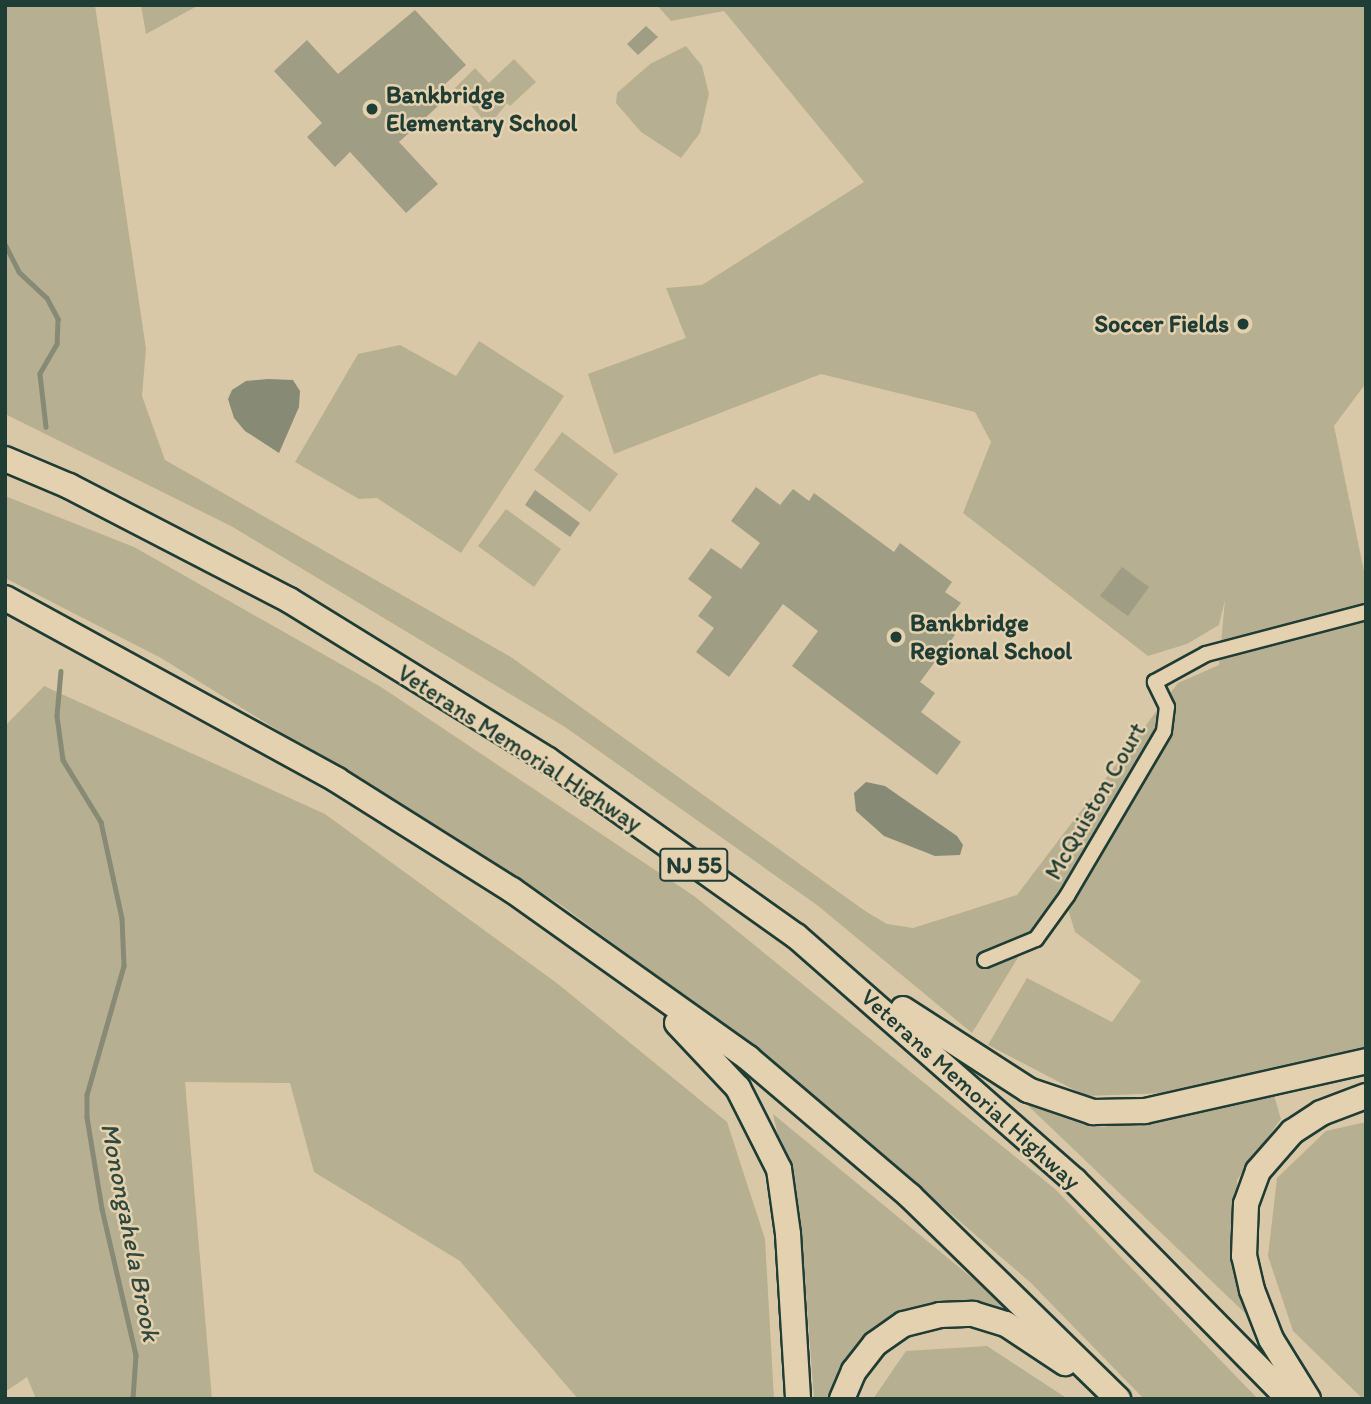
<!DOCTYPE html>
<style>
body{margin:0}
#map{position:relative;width:1371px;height:1404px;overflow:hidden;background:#d8c8a8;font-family:Itim,sans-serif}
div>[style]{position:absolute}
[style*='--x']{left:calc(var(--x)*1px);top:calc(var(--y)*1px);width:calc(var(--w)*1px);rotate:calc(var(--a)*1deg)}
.green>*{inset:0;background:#b6af92}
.water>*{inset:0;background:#878b75}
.stream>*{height:4.5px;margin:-2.25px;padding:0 2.25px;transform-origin:2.25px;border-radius:2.25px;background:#878b75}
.building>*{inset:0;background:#9f9d83}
.roads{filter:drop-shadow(2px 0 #1f3d34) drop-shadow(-2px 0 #1f3d34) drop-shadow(0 2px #1f3d34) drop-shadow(0 -2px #1f3d34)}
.minor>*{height:14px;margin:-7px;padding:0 7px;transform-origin:7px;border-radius:7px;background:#e4d1af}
.motorway>*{height:24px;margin:-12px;padding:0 12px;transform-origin:12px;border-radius:12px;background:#e4d1af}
.dots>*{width:19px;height:19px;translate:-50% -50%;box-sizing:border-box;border:4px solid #e4d1af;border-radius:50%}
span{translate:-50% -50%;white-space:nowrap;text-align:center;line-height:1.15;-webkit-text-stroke:5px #e4d1af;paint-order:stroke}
.shield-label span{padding:2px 5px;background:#e4d1af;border:2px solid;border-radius:5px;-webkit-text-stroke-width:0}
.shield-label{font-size:23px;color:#1f3d34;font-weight:700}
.poi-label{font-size:24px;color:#1f3d34;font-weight:700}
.left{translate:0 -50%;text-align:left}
.right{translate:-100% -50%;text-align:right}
.street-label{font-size:24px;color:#1f3d34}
.water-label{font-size:26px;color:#2f493e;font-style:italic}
.frame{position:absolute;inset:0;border:7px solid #1f3d34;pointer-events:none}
</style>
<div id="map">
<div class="green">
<i style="clip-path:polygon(5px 5px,95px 5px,146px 349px,142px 396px,165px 460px,511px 657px,865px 911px,887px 924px,913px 928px,1017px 895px,1178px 683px,1219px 665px,1225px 600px,1219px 625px,1187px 644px,1148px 656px,963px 513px,991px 442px,975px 412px,821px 374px,614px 454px,588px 374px,686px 338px,666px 288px,702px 285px,864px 182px,724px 11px,671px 21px,657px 5px,1366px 5px,1366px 383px,1334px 426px,1366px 581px,1366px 1051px,1166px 1093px,1086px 1096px,988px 1045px,1027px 978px,1112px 1022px,1141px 981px,1075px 932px,1068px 909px,1140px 787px,1126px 780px,972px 1033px,817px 905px,565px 727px,231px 526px,5px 414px)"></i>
<i style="clip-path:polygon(141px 5px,199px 5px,146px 34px)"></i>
<i style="clip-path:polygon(686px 46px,702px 66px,709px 94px,700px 133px,681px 158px,641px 132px,616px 103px,617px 93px,650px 64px)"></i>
<i style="clip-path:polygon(514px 59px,536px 82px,510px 106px,507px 103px,489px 126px,455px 88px,475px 68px,489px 83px)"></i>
<i style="clip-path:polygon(479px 341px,564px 396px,461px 553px,377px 498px,359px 499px,295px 462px,358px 354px,400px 345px,456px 376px)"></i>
<i style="clip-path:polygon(562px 432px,618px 474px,590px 512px,534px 470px)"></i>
<i style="clip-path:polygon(5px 496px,134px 547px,381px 687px,694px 896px,1055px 1189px,1258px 1399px,1144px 1399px,1031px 1283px,787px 1072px,561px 905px,161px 658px,5px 578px)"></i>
<i style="clip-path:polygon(506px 509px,561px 549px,534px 587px,478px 546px)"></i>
<i style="clip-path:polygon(44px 686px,325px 814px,558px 984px,727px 1122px,765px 1239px,774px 1399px,578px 1399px,460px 1261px,314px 1172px,290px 1083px,185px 1082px,212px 1399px,36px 1399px,27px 1377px,5px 1392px,5px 726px)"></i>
<i style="clip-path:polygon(1273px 1092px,1281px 1119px,1237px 1180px,1245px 1313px,1019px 1097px,1103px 1127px)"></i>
<i style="clip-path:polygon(773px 1114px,1011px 1310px,915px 1307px,851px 1350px,835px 1399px,814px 1399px,802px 1239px)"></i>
<i style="clip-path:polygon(1366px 1122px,1366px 1399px,1363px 1399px,1293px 1331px,1268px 1256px,1277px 1178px,1326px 1131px)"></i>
<i style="clip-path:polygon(987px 1346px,1068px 1399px,873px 1399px,906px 1351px)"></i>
</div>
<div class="water">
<i style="clip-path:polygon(268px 379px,293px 380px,300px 391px,299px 407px,279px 453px,245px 431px,234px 418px,228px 399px,232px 390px,246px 381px)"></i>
<i style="clip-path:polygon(866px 782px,885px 786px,957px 836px,963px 845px,960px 855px,935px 856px,884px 836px,856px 811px,854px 793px)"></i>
</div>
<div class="stream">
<i style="--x:5;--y:244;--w:31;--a:63"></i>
<i style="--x:19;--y:272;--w:38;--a:43"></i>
<i style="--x:47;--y:298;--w:24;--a:62"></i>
<i style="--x:58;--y:319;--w:25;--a:92"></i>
<i style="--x:57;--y:344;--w:34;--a:120"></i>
<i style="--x:40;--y:374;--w:53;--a:83.5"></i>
<i style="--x:61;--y:671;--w:45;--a:95.1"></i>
<i style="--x:57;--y:716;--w:44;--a:82.2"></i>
<i style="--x:63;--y:760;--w:73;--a:58.5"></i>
<i style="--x:101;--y:822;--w:98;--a:77.7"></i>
<i style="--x:122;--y:918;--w:48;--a:87.6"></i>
<i style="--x:124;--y:966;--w:134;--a:106"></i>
<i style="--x:87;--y:1095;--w:22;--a:90"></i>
<i style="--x:87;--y:1117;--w:93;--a:80.7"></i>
<i style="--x:102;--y:1209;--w:150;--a:76.9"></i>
<i style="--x:136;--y:1355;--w:44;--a:93.9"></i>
</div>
<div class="building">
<i style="clip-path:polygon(415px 10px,466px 65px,443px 86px,451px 94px,399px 142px,438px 184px,406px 213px,350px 152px,335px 167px,307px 137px,322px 123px,274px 71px,307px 40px,338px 74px)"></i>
<i style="clip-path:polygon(646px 26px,658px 37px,638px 55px,627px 44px)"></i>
<i style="clip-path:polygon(756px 487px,780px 505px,793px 489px,809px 501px,814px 493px,894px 552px,900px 543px,952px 582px,945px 592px,961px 603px,943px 626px,955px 635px,920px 682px,935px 693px,921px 712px,961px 742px,937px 775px,792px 666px,818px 631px,783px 604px,729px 677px,696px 652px,714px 628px,698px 616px,712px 597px,688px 579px,711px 548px,741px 569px,760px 543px,731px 521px)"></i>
<i style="clip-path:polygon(535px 490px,580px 523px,570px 537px,525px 505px)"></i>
<i style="clip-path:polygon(1122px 567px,1149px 587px,1128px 616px,1100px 596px)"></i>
</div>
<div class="roads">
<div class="minor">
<i style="--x:985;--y:960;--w:55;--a:-22.4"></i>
<i style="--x:1036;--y:939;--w:53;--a:-54.2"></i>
<i style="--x:1067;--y:896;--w:191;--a:-59.5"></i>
<i style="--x:1164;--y:731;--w:24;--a:-83"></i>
<i style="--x:1167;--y:707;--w:28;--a:-116"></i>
<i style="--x:1155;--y:682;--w:58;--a:-28.8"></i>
<i style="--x:1206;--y:654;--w:165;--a:-14.7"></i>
</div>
<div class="motorway">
<i style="--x:5;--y:459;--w:69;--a:22.9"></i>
<i style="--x:69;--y:486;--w:248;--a:27.4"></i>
<i style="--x:289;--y:600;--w:304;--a:31.7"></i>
<i style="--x:548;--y:760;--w:304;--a:35.4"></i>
<i style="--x:796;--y:936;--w:370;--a:41.3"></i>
<i style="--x:1074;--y:1180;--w:307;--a:45.5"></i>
<i style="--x:5;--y:598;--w:379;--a:28.7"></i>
<i style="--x:337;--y:780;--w:207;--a:32.2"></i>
<i style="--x:512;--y:890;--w:290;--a:35.4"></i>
<i style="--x:748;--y:1058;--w:213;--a:40.4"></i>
<i style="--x:910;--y:1196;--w:291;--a:44.3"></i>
<i style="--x:903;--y:1009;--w:149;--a:32.9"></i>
<i style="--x:1028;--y:1090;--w:69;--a:18.7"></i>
<i style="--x:1093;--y:1112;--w:52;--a:-1.1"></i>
<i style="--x:1145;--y:1111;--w:227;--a:-12.7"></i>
<i style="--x:677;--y:1023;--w:89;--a:46.8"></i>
<i style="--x:738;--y:1088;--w:91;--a:63.2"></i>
<i style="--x:779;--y:1169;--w:66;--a:82.1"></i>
<i style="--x:788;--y:1234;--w:165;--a:86.5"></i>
<i style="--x:842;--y:1399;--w:30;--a:-67"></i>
<i style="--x:854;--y:1371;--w:34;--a:-52"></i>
<i style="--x:875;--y:1344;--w:35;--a:-35"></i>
<i style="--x:904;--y:1324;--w:37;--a:-14"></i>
<i style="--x:940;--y:1315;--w:33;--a:-2"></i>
<i style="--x:973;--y:1314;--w:34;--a:17"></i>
<i style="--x:1006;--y:1324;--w:71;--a:33.5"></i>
<i style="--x:1308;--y:1399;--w:70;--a:-121.7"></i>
<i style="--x:1271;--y:1339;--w:53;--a:-111.2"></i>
<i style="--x:1252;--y:1290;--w:35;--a:-103"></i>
<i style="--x:1244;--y:1256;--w:52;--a:-87.8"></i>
<i style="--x:1246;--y:1204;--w:35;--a:-70"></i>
<i style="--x:1258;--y:1171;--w:52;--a:-48.9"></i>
<i style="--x:1292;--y:1132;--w:35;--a:-33"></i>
<i style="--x:1321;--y:1113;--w:48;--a:-20.7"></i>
</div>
</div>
<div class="dots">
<i style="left:372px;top:109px;background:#1f3d34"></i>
<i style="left:1243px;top:324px;background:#1f3d34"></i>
<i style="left:896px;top:637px;background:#1f3d34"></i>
</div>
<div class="shield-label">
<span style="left:694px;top:865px">NJ 55</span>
</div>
<div class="poi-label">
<span class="left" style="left:386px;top:109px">Bankbridge<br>Elementary School</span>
<span class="right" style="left:1229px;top:324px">Soccer Fields</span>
<span class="left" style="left:910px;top:637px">Bankbridge<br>Regional School</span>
</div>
<div class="street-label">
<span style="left:520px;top:748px;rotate:33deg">Veterans Memorial Highway</span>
<span style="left:1095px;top:801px;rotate:-60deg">McQuiston Court</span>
<span style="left:971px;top:1089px;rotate:42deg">Veterans Memorial Highway</span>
</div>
<div class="water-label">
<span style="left:130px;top:1232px;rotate:79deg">Monongahela Brook</span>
</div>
<div class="frame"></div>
</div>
